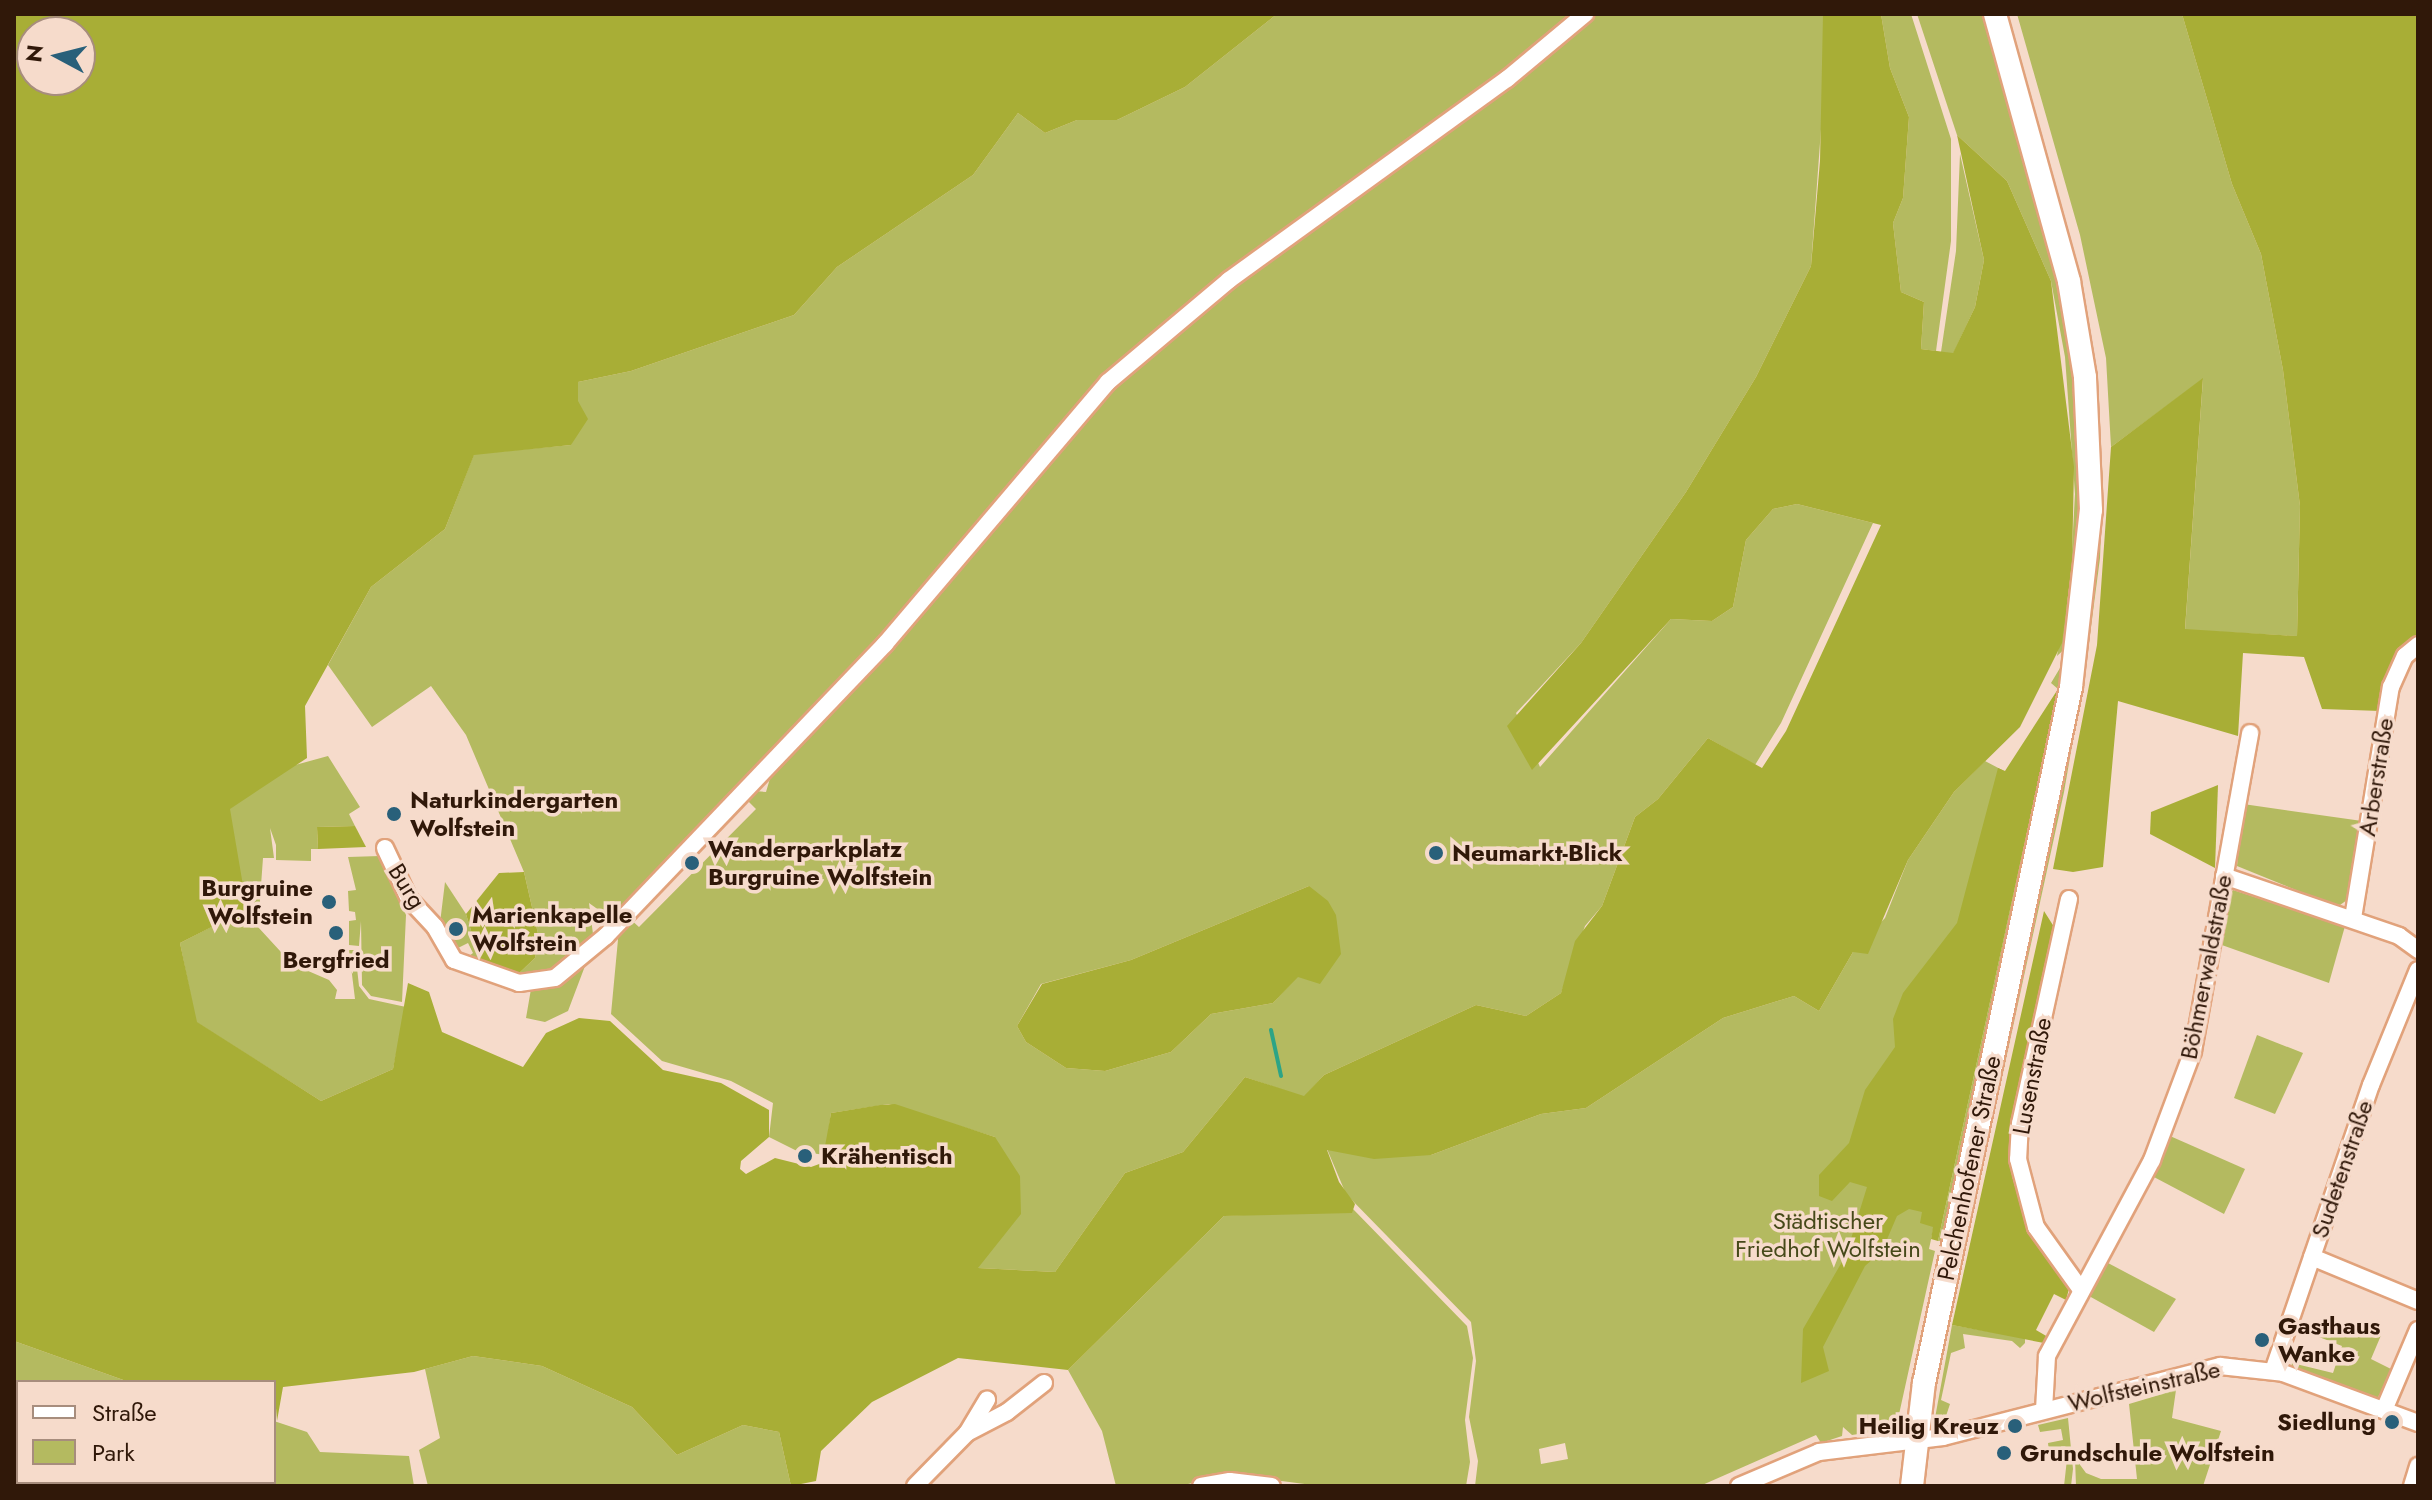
<!DOCTYPE html>
<meta charset="utf-8">
<style>
body{margin:0}
#map{position:relative;width:2432px;height:1500px;overflow:hidden;background:#f6dbcb;font-family:Jost,sans-serif}
div>[style]{position:absolute}
[style*='--x']{left:calc(var(--x)*1px);top:calc(var(--y)*1px);width:calc(var(--w)*1px);rotate:calc(var(--a)*1deg)}
.green>*{inset:0;background:#b4ba60}
.forest>*{inset:0;background:#a8ae36}
.stream>*{height:4px;margin:-2px;padding:0 2px;transform-origin:2px;border-radius:2px;background:#2da486}
.roads{filter:drop-shadow(2px 0 #e1a27b) drop-shadow(-2px 0 #e1a27b) drop-shadow(0 2px #e1a27b) drop-shadow(0 -2px #e1a27b)}
.minor>*{height:16px;margin:-8px;padding:0 8px;transform-origin:8px;border-radius:8px;background:#fff}
.secondary>*{height:22px;margin:-11px;padding:0 11px;transform-origin:11px;border-radius:11px;background:#fff}
.dots>*{width:22px;height:22px;translate:-50% -50%;box-sizing:border-box;border:4px solid #f6dbcb;border-radius:50%}
span{translate:-50% -50%;white-space:nowrap;text-align:center;line-height:1.15;-webkit-text-stroke:7px #f6dbcb;paint-order:stroke}
.street-label{font-size:24px;color:#301809}
.poi-label{font-size:24px;color:#301809;font-weight:700}
.left{translate:0 -50%;text-align:left}
.right{translate:-100% -50%;text-align:right}
.park-label{font-size:24px;color:#464919}
.frame{position:absolute;inset:0;border:16px solid #301809;pointer-events:none}
.legend{position:absolute;left:16px;top:1380px;width:260px;height:104px;box-sizing:border-box;background:#f6dbcb;border:2px solid #a78d7d;margin:0;padding:10px 14px;list-style:none;font-size:24px;color:#301809}
.legend li{display:flex;align-items:center;gap:16px;height:40px}
.legend b{width:40px;border:2px solid #a78d7d}
.north{position:absolute;left:16px;top:16px;width:80px;height:80px;box-sizing:border-box;background:#f6dbcb;border:2px solid #a78d7d;border-radius:50%;rotate:277deg;font-size:22px;font-weight:700;line-height:32px;text-align:center;color:#301809}
.north::after{content:'';display:block;margin:auto;width:28px;height:36px;background:#29607a;clip-path:polygon(50% 0,100% 100%,50% 72%,0 100%)}
</style>
<div id="map">
<div class="green">
<i style="clip-path:polygon(evenodd,1277px 14px,1823px 14px,1823px 102px,1811px 266px,1756px 377px,1686px 492px,1581px 643px,1516px 713px,1540px 767px,1671px 619px,1712px 621px,1733px 607px,1746px 540px,1773px 509px,1797px 504px,1873px 523px,1781px 723px,1755px 765px,1708px 738px,1658px 799px,1635px 817px,1602px 906px,1585px 926px,1561px 993px,1526px 1016px,1476px 1005px,1324px 1075px,1304px 1097px,1245px 1077px,1183px 1152px,1125px 1173px,1055px 1272px,978px 1268px,995px 1137px,889px 1104px,831px 1113px,825px 1155px,797px 1151px,769px 1137px,773px 1103px,731px 1081px,662px 1061px,611px 1014px,619px 929px,629px 918px,639px 927px,756px 809px,746px 799px,755px 791px,766px 792px,771px 775px,759px 766px,610px 918px,589px 903px,593px 934px,572px 955px,548px 973px,515px 977px,535px 958px,539px 938px,524px 872px,466px 735px,431px 686px,372px 727px,328px 665px,371px 587px,445px 529px,474px 454px,571px 445px,578px 382px,631px 371px,794px 315px,837px 267px,973px 175px,1018px 113px,1045px 133px,1077px 120px,1117px 120px,1185px 87px,1277px 14px,1309px 886px,1298px 976px,1273px 1003px,1211px 1014px,1171px 1052px,1105px 1071px,1066px 1068px,1026px 1042px,1017px 1026px,1041px 984px,1131px 960px,1309px 886px)"></i>
<i style="clip-path:polygon(1881px 14px,1911px 14px,1951px 139px,1951px 241px,1936px 351px,1921px 349px,1924px 302px,1901px 292px,1893px 223px,1903px 198px,1909px 117px,1890px 68px)"></i>
<i style="clip-path:polygon(1917px 14px,1987px 14px,2066px 308px,2084px 459px,2070px 644px,2057px 656px,2070px 587px,2075px 494px,2065px 357px,2051px 281px,2007px 181px,1957px 135px)"></i>
<i style="clip-path:polygon(2017px 14px,2182px 14px,2232px 184px,2261px 254px,2283px 370px,2300px 506px,2297px 636px,2185px 630px,2203px 379px,2111px 447px,2106px 358px,2080px 235px)"></i>
<i style="clip-path:polygon(1960px 154px,1984px 260px,1975px 307px,1953px 354px,1941px 352px,1956px 251px)"></i>
<i style="clip-path:polygon(2092px 349px,2103px 481px,2100px 558px,2088px 650px)"></i>
<i style="clip-path:polygon(2066px 658px,1945px 1240px,1938px 1241px,2058px 689px,2051px 683px)"></i>
<i style="clip-path:polygon(2087px 659px,2064px 792px,1933px 1395px,1936px 1360px)"></i>
<i style="clip-path:polygon(328px 756px,360px 807px,349px 814px,355px 826px,317px 827px,318px 849px,311px 849px,311px 861px,276px 860px,276px 845px,270px 828px,274px 858px,263px 858px,258px 927px,292px 964px,329px 980px,337px 990px,335px 999px,355px 999px,349px 950px,355px 950px,359px 986px,369px 999px,406px 1007px,393px 1069px,321px 1101px,196px 1022px,180px 943px,246px 909px,229px 809px,288px 767px)"></i>
<i style="clip-path:polygon(evenodd,1985px 761px,2004px 771px,1958px 1110px,1929px 1249px,1935px 1251px,1896px 1428px,1852px 1435px,1843px 1427px,1842px 1436px,1821px 1443px,1816px 1435px,1700px 1486px,1475px 1486px,1478px 1461px,1469px 1417px,1476px 1361px,1471px 1322px,1346px 1194px,1327px 1149px,1431px 1155px,1541px 1114px,1586px 1108px,1723px 1018px,1794px 996px,1819px 1011px,1853px 952px,1885px 918px,1908px 860px,1954px 792px,1985px 761px,1565px 1443px,1568px 1459px,1541px 1464px,1539px 1449px,1565px 1443px)"></i>
<i style="clip-path:polygon(2243px 804px,2362px 821px,2347px 900px,2340px 905px,2325px 902px,2237px 866px)"></i>
<i style="clip-path:polygon(380px 856px,406px 915px,402px 1002px,371px 996px,362px 985px,361px 921px,359px 946px,349px 945px,349px 921px,356px 920px,355px 912px,349px 911px,348px 891px,356px 890px,348px 857px)"></i>
<i style="clip-path:polygon(445px 882px,466px 914px,482px 967px,464px 960px,473px 953px,468px 943px,452px 951px,440px 923px)"></i>
<i style="clip-path:polygon(2233px 890px,2345px 926px,2329px 983px,2219px 944px,2226px 900px)"></i>
<i style="clip-path:polygon(580px 964px,585px 966px,568px 1011px,545px 1022px,526px 1018px,531px 989px,555px 984px)"></i>
<i style="clip-path:polygon(2257px 1035px,2303px 1053px,2275px 1114px,2234px 1098px)"></i>
<i style="clip-path:polygon(2170px 1136px,2245px 1169px,2224px 1214px,2152px 1176px)"></i>
<i style="clip-path:polygon(1353px 1209px,1467px 1326px,1473px 1358px,1465px 1420px,1470px 1462px,1466px 1486px,1320px 1486px,1228px 1474px,1180px 1486px,1116px 1486px,1102px 1431px,1068px 1370px,1224px 1216px)"></i>
<i style="clip-path:polygon(2108px 1263px,2176px 1299px,2154px 1332px,2089px 1296px)"></i>
<i style="clip-path:polygon(2348px 1321px,2382px 1333px,2371px 1359px,2393px 1370px,2377px 1399px,2291px 1370px,2292px 1363px,2333px 1373px,2342px 1346px,2314px 1335px,2321px 1330px,2342px 1336px)"></i>
<i style="clip-path:polygon(1952px 1325px,2025px 1338px,2025px 1343px,2020px 1348px,2012px 1341px,1963px 1334px,1965px 1348px,1951px 1353px,1941px 1400px,1950px 1404px,1946px 1416px,1935px 1418px)"></i>
<i style="clip-path:polygon(14px 1341px,129px 1382px,18px 1382px,18px 1482px,274px 1482px,274px 1421px,307px 1432px,320px 1452px,409px 1456px,414px 1486px,14px 1486px)"></i>
<i style="clip-path:polygon(473px 1356px,542px 1366px,632px 1407px,677px 1455px,743px 1425px,779px 1432px,791px 1486px,428px 1486px,419px 1450px,440px 1438px,425px 1369px)"></i>
<i style="clip-path:polygon(2176px 1390px,2172px 1418px,2221px 1431px,2203px 1486px,2076px 1486px,2075px 1458px,2086px 1473px,2101px 1479px,2137px 1479px,2129px 1404px)"></i>
<i style="clip-path:polygon(2068px 1418px,2073px 1469px,2071px 1486px,2064px 1486px,2068px 1450px,2049px 1452px,2048px 1443px,2063px 1440px,2061px 1429px,2040px 1432px,2038px 1425px)"></i>
</div>
<div class="forest">
<i style="clip-path:polygon(evenodd,14px 14px,1277px 14px,1185px 87px,1117px 120px,1077px 120px,1045px 133px,1018px 113px,973px 175px,837px 267px,794px 315px,631px 371px,578px 382px,578px 401px,588px 419px,571px 445px,474px 455px,445px 529px,371px 587px,305px 706px,307px 758px,230px 809px,247px 909px,180px 943px,197px 1022px,321px 1101px,393px 1069px,408px 983px,429px 992px,442px 1032px,523px 1067px,546px 1033px,579px 1018px,610px 1021px,663px 1070px,721px 1083px,769px 1110px,769px 1137px,741px 1161px,740px 1169px,746px 1174px,775px 1158px,811px 1167px,822px 1163px,831px 1113px,880px 1105px,895px 1104px,995px 1137px,1020px 1176px,1021px 1214px,978px 1268px,1055px 1272px,1125px 1173px,1183px 1152px,1245px 1077px,1304px 1096px,1324px 1075px,1476px 1005px,1526px 1016px,1561px 993px,1575px 941px,1602px 906px,1635px 817px,1658px 799px,1708px 738px,1762px 768px,1786px 731px,1881px 525px,1797px 504px,1773px 509px,1746px 540px,1733px 607px,1712px 621px,1671px 619px,1532px 770px,1507px 726px,1581px 643px,1686px 492px,1756px 377px,1811px 266px,1820px 161px,1823px 14px,1881px 14px,1890px 68px,1909px 117px,1903px 198px,1893px 223px,1901px 292px,1924px 302px,1921px 349px,1953px 353px,1975px 307px,1984px 260px,1957px 135px,2007px 181px,2051px 281px,2074px 467px,2072px 564px,2062px 643px,2020px 727px,1954px 792px,1908px 860px,1868px 954px,1853px 952px,1819px 1011px,1794px 996px,1723px 1018px,1586px 1108px,1541px 1114px,1431px 1155px,1374px 1159px,1327px 1150px,1339px 1182px,1355px 1204px,1352px 1213px,1224px 1216px,1068px 1370px,958px 1358px,872px 1402px,821px 1451px,816px 1481px,791px 1486px,779px 1432px,743px 1425px,677px 1455px,632px 1407px,542px 1366px,473px 1356px,414px 1372px,283px 1387px,277px 1421px,274px 1382px,129px 1382px,14px 1341px,14px 14px,80px 32px,80px 80px,32px 80px,32px 32px,80px 32px)"></i>
<i style="clip-path:polygon(2182px 14px,2418px 14px,2418px 635px,2395px 657px,2381px 711px,2322px 709px,2304px 657px,2243px 653px,2238px 736px,2118px 701px,2103px 867px,2073px 872px,2053px 869px,2097px 645px,2111px 447px,2203px 378px,2185px 629px,2297px 636px,2300px 506px,2283px 370px,2261px 254px,2232px 184px)"></i>
<i style="clip-path:polygon(2058px 689px,1938px 1241px,1931px 1239px,1933px 1227px,1920px 1223px,1922px 1212px,1909px 1209px,1897px 1216px,1882px 1251px,1865px 1266px,1823px 1347px,1829px 1371px,1801px 1383px,1803px 1329px,1846px 1255px,1867px 1187px,1850px 1182px,1832px 1201px,1819px 1196px,1819px 1175px,1849px 1143px,1865px 1090px,1895px 1047px,1893px 1019px,1903px 993px,1957px 923px,1998px 768px,2005px 771px)"></i>
<i style="clip-path:polygon(2218px 785px,2215px 868px,2150px 834px,2151px 812px)"></i>
<i style="clip-path:polygon(355px 826px,366px 847px,318px 849px,317px 827px)"></i>
<i style="clip-path:polygon(524px 872px,539px 938px,535px 958px,515px 977px,482px 967px,466px 914px,499px 873px)"></i>
<i style="clip-path:polygon(1309px 886px,1328px 901px,1336px 915px,1341px 954px,1320px 984px,1298px 977px,1273px 1003px,1211px 1014px,1171px 1052px,1105px 1071px,1066px 1068px,1026px 1042px,1017px 1026px,1042px 984px,1131px 960px)"></i>
<i style="clip-path:polygon(2044px 911px,2056px 930px,2011px 1138px,2012px 1176px,2022px 1210px,2035px 1242px,2069px 1289px,2066px 1300px,2054px 1294px,2036px 1330px,2048px 1337px,2044px 1343px,1952px 1325px)"></i>
</div>
<div class="stream">
<i style="--x:1271;--y:1030;--w:47;--a:77.7"></i>
</div>
<div class="roads">
<div class="minor">
<i style="--x:385;--y:848;--w:56;--a:64.8"></i>
<i style="--x:409;--y:899;--w:38;--a:47"></i>
<i style="--x:435;--y:927;--w:38;--a:60"></i>
<i style="--x:454;--y:960;--w:69;--a:19.5"></i>
<i style="--x:519;--y:983;--w:36;--a:-8"></i>
<i style="--x:555;--y:978;--w:66;--a:-39.5"></i>
<i style="--x:606;--y:936;--w:404;--a:-46.3"></i>
<i style="--x:885;--y:644;--w:344;--a:-49.6"></i>
<i style="--x:1108;--y:382;--w:158;--a:-40.1"></i>
<i style="--x:1229;--y:280;--w:343;--a:-35.9"></i>
<i style="--x:1507;--y:79;--w:102;--a:-39.8"></i>
<i style="--x:2224;--y:876;--w:185;--a:18.9"></i>
<i style="--x:2399;--y:936;--w:24;--a:36"></i>
<i style="--x:2069;--y:899;--w:229;--a:102.3"></i>
<i style="--x:2020;--y:1123;--w:36;--a:93"></i>
<i style="--x:2018;--y:1159;--w:70;--a:75.2"></i>
<i style="--x:2036;--y:1227;--w:74;--a:54.4"></i>
<i style="--x:2353;--y:918;--w:234;--a:-80.7"></i>
<i style="--x:2391;--y:687;--w:34;--a:-66"></i>
<i style="--x:2405;--y:656;--w:17;--a:-40"></i>
<i style="--x:2312;--y:1257;--w:115;--a:22.5"></i>
<i style="--x:2273;--y:1371;--w:302;--a:-71.1"></i>
<i style="--x:2371;--y:1085;--w:124;--a:-67.8"></i>
<i style="--x:2044;--y:1410;--w:54;--a:-86.8"></i>
<i style="--x:2047;--y:1356;--w:222;--a:-61.8"></i>
<i style="--x:2152;--y:1160;--w:116;--a:-69.4"></i>
<i style="--x:2193;--y:1051;--w:323;--a:-79.8"></i>
<i style="--x:2384;--y:1410;--w:87;--a:-67"></i>
<i style="--x:967;--y:1433;--w:45;--a:-27.7"></i>
<i style="--x:1007;--y:1412;--w:47;--a:-38.1"></i>
<i style="--x:915;--y:1486;--w:74;--a:-45.5"></i>
<i style="--x:967;--y:1433;--w:39;--a:-59"></i>
<i style="--x:1201;--y:1486;--w:29;--a:-10"></i>
<i style="--x:1230;--y:1481;--w:42;--a:6.8"></i>
<i style="--x:1739;--y:1486;--w:87;--a:-23"></i>
<i style="--x:1819;--y:1452;--w:125;--a:-6.9"></i>
<i style="--x:1943;--y:1437;--w:286;--a:-14.4"></i>
<i style="--x:2220;--y:1366;--w:63;--a:6.3"></i>
<i style="--x:2283;--y:1373;--w:144;--a:20.3"></i>
<i style="--x:2412;--y:1486;--w:21;--a:-73"></i>
</div>
<div class="secondary">
<i style="--x:1912;--y:1486;--w:104;--a:-83.4"></i>
<i style="--x:1924;--y:1383;--w:711;--a:-78.07"></i>
<i style="--x:2071;--y:687;--w:178;--a:-83.6"></i>
<i style="--x:2091;--y:510;--w:133;--a:-92.6"></i>
<i style="--x:2085;--y:377;--w:97;--a:-99.5"></i>
<i style="--x:2069;--y:281;--w:277;--a:-105.5"></i>
</div>
</div>
<div class="dots">
<i style="left:394px;top:814px;background:#29607a"></i>
<i style="left:1436px;top:853px;background:#29607a"></i>
<i style="left:692px;top:863px;background:#29607a"></i>
<i style="left:329px;top:902px;background:#29607a"></i>
<i style="left:456px;top:929px;background:#29607a"></i>
<i style="left:336px;top:933px;background:#29607a"></i>
<i style="left:805px;top:1156px;background:#29607a"></i>
<i style="left:2262px;top:1340px;background:#29607a"></i>
<i style="left:2392px;top:1422px;background:#29607a"></i>
<i style="left:2015px;top:1426px;background:#29607a"></i>
<i style="left:2004px;top:1453px;background:#29607a"></i>
</div>
<div class="street-label">
<span style="left:2376px;top:777px;rotate:-81deg">Arberstraße</span>
<span style="left:407px;top:886px;rotate:58deg">Burg</span>
<span style="left:2206px;top:967px;rotate:-79deg">Böhmerwaldstraße</span>
<span style="left:2032px;top:1076px;rotate:-79deg">Lusenstraße</span>
<span style="left:1969px;top:1168px;rotate:-78deg">Pelchenhofener Straße</span>
<span style="left:2342px;top:1169px;rotate:-71deg">Sudetenstraße</span>
<span style="left:2144px;top:1386px;rotate:-13deg">Wolfsteinstraße</span>
</div>
<div class="poi-label">
<span class="left" style="left:410px;top:814px">Naturkindergarten<br>Wolfstein</span>
<span class="left" style="left:708px;top:863px">Wanderparkplatz<br>Burgruine Wolfstein</span>
<span class="left" style="left:1452px;top:853px">Neumarkt-Blick</span>
<span class="right" style="left:313px;top:902px">Burgruine<br>Wolfstein</span>
<span class="left" style="left:472px;top:929px">Marienkapelle<br>Wolfstein</span>
<span style="left:336px;top:960px">Bergfried</span>
<span class="left" style="left:821px;top:1156px">Krähentisch</span>
<span class="left" style="left:2278px;top:1340px">Gasthaus<br>Wanke</span>
<span class="right" style="left:2376px;top:1422px">Siedlung</span>
<span class="right" style="left:1999px;top:1426px">Heilig Kreuz</span>
<span class="left" style="left:2020px;top:1453px">Grundschule Wolfstein</span>
</div>
<div class="park-label">
<span style="left:1828px;top:1235px">Städtischer<br>Friedhof Wolfstein</span>
</div>
<div class="frame"></div>
<ul class="legend">
<li><b style="height:10px;background:#fff"></b>Straße</li>
<li><b style="height:22px;background:#b4ba60"></b>Park</li>
</ul>
<div class="north">N</div>
</div>
